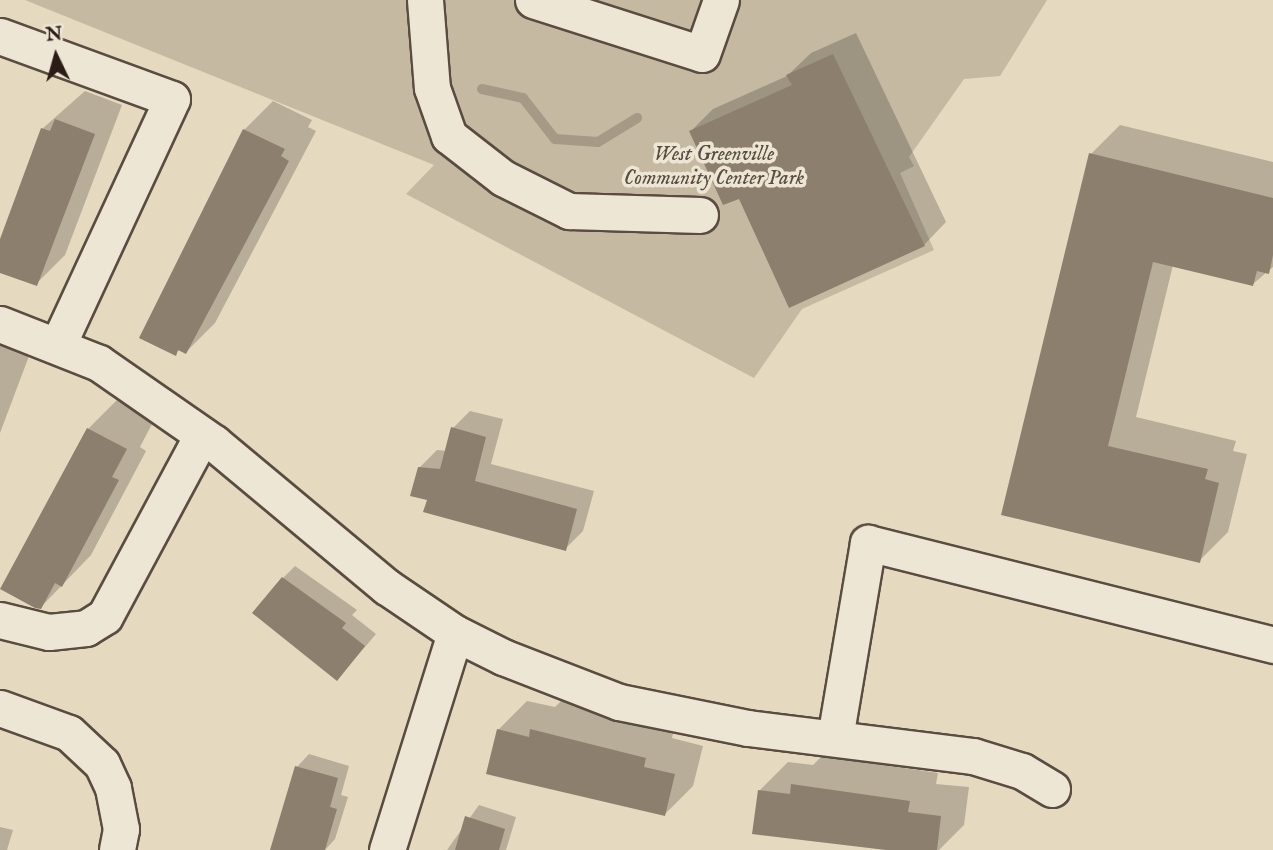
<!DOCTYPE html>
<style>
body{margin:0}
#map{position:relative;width:1273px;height:850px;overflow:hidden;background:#e5d9bf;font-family:"IM FELL English",serif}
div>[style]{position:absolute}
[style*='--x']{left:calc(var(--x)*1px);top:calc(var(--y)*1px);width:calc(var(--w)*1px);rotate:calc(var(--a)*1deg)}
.green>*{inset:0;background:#c5b9a2}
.shadow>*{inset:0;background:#0003}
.stream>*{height:10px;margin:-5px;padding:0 5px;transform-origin:5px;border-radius:5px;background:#a69986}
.building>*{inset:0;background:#8c7f6e}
.roads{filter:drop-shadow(2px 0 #5a4c40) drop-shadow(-2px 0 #5a4c40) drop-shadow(0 2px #5a4c40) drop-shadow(0 -2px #5a4c40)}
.minor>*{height:35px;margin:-17.5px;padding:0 17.5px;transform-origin:17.5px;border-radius:17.5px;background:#eee6d5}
span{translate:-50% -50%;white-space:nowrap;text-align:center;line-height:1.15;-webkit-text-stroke:7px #eee6d5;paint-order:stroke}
.park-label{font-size:21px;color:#594c40;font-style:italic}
.north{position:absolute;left:21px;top:21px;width:70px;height:70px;-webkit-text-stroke:5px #eee6d5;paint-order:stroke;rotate:355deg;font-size:19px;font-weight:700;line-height:28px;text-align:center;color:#2b1d16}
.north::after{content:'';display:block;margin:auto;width:24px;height:32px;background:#2b1d16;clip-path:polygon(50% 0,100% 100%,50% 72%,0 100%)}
</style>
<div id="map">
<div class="green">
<i style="clip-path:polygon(25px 0,1047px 0,1000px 76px,964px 79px,909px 157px,914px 166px,900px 173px,934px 250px,802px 309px,754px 378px,406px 194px,434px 165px)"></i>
</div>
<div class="shadow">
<i style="clip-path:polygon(856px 33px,946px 222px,924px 245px,740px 196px,691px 131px,713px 109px,787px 76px,811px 53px)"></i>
<i style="clip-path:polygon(85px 91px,122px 105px,65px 255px,36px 284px,0 271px,0 241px,42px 129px)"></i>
<i style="clip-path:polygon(273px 101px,312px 120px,308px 127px,316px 131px,215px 323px,186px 352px,180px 349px,175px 354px,244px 130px)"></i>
<i style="clip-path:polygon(1120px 125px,1273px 162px,1273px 267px,1253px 284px,1173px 265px,1136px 417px,1236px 441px,1233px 451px,1247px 454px,1228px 532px,1199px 561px,1003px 513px,1091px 154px)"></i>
<i style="clip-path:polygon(0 345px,29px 356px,0 433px)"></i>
<i style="clip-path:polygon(117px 400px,154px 420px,140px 447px,146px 451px,91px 555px,41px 607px,88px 429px)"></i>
<i style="clip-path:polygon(470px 411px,503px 419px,491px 464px,594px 491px,583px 531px,565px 549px,429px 499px,419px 468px,437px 450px,447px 451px,453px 428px)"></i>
<i style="clip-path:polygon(295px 566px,357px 610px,352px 615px,376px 634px,348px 667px,283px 578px)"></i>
<i style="clip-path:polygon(527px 701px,555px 707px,561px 701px,674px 729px,672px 738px,703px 746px,693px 786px,664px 815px,498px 730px)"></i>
<i style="clip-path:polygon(309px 754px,349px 766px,341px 795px,348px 797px,335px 839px,325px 850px,272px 850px,297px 767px)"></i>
<i style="clip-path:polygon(822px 756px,938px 773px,936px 784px,969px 787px,964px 825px,939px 850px,901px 850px,759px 791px,788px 762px,813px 765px)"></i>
<i style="clip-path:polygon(479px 805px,516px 817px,506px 850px,447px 850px)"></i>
<i style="clip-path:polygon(0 827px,13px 830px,7px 850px,0 850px)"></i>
</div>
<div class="stream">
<i style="--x:482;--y:89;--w:42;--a:12.4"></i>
<i style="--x:523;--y:98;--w:52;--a:52"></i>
<i style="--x:555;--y:139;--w:43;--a:4"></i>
<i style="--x:598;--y:142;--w:46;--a:-31.6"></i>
</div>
<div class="building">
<i style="clip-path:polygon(833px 54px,925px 246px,789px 308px,739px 199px,723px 205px,689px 131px,792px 85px,786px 75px)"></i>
<i style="clip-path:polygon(55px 119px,95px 134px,37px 286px,0 273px,0 239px,41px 128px,50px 131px)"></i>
<i style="clip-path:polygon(243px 129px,285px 149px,281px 156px,289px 161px,186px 354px,178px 350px,176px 356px,139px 338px)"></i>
<i style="clip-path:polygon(1089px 153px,1273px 198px,1273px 255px,1269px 274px,1257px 271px,1253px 286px,1153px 262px,1108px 446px,1208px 469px,1205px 479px,1219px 483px,1200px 563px,1001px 515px)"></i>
<i style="clip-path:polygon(451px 427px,486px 437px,475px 481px,577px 509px,566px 551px,423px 512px,427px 500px,410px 496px,418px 467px,440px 469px)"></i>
<i style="clip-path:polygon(87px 428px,127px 449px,112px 477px,119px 480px,62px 587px,55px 583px,41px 609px,35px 608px,0 589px)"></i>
<i style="clip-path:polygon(282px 577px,346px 623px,342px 628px,365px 646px,337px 681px,252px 613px)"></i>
<i style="clip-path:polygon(497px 729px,529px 737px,530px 729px,646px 758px,644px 767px,675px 774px,665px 816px,486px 774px)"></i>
<i style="clip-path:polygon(295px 766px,338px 778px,330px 807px,337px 809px,325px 850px,270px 850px)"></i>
<i style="clip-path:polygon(791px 784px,910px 801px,908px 812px,941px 816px,937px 850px,886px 850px,752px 834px,758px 790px,790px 794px)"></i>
<i style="clip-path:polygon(465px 816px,505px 829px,499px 850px,455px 850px)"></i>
</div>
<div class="roads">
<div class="minor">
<i style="--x:425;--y:0;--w:88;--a:85.5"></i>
<i style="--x:432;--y:88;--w:51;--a:70.5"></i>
<i style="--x:449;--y:136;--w:68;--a:37.9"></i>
<i style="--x:503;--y:178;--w:74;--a:26.6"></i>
<i style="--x:569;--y:211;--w:131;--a:1.7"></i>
<i style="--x:533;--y:0;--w:177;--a:17.7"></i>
<i style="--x:702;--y:54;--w:57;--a:-70.6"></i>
<i style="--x:0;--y:36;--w:183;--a:20.1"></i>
<i style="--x:172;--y:99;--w:271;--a:114.9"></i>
<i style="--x:0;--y:324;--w:106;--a:21.5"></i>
<i style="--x:99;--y:363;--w:140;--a:34.8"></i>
<i style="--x:214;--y:443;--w:225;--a:39.8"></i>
<i style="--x:387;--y:587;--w:82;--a:34.1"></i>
<i style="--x:455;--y:633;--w:54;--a:26.6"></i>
<i style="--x:503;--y:657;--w:124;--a:21.2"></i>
<i style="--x:619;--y:702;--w:132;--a:11.4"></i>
<i style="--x:748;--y:728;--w:227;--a:7.1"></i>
<i style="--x:973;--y:756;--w:51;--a:17"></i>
<i style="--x:1022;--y:771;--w:35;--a:31"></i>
<i style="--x:0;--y:620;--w:50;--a:13.8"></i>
<i style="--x:49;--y:632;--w:37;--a:-6"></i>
<i style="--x:86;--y:628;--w:22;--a:-32"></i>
<i style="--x:105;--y:616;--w:205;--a:-61.8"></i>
<i style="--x:0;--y:708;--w:73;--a:19.9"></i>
<i style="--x:69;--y:733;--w:45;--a:43.2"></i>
<i style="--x:102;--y:764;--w:26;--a:65"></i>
<i style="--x:113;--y:788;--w:42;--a:79"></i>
<i style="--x:121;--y:829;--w:21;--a:101"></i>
<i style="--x:835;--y:738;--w:198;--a:-80.4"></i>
<i style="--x:868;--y:543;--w:418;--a:14.1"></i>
<i style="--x:387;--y:850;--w:227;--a:-72.6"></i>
</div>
</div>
<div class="park-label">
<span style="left:714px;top:167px">West Greenville<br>Community Center Park</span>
</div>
<div class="north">N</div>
</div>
